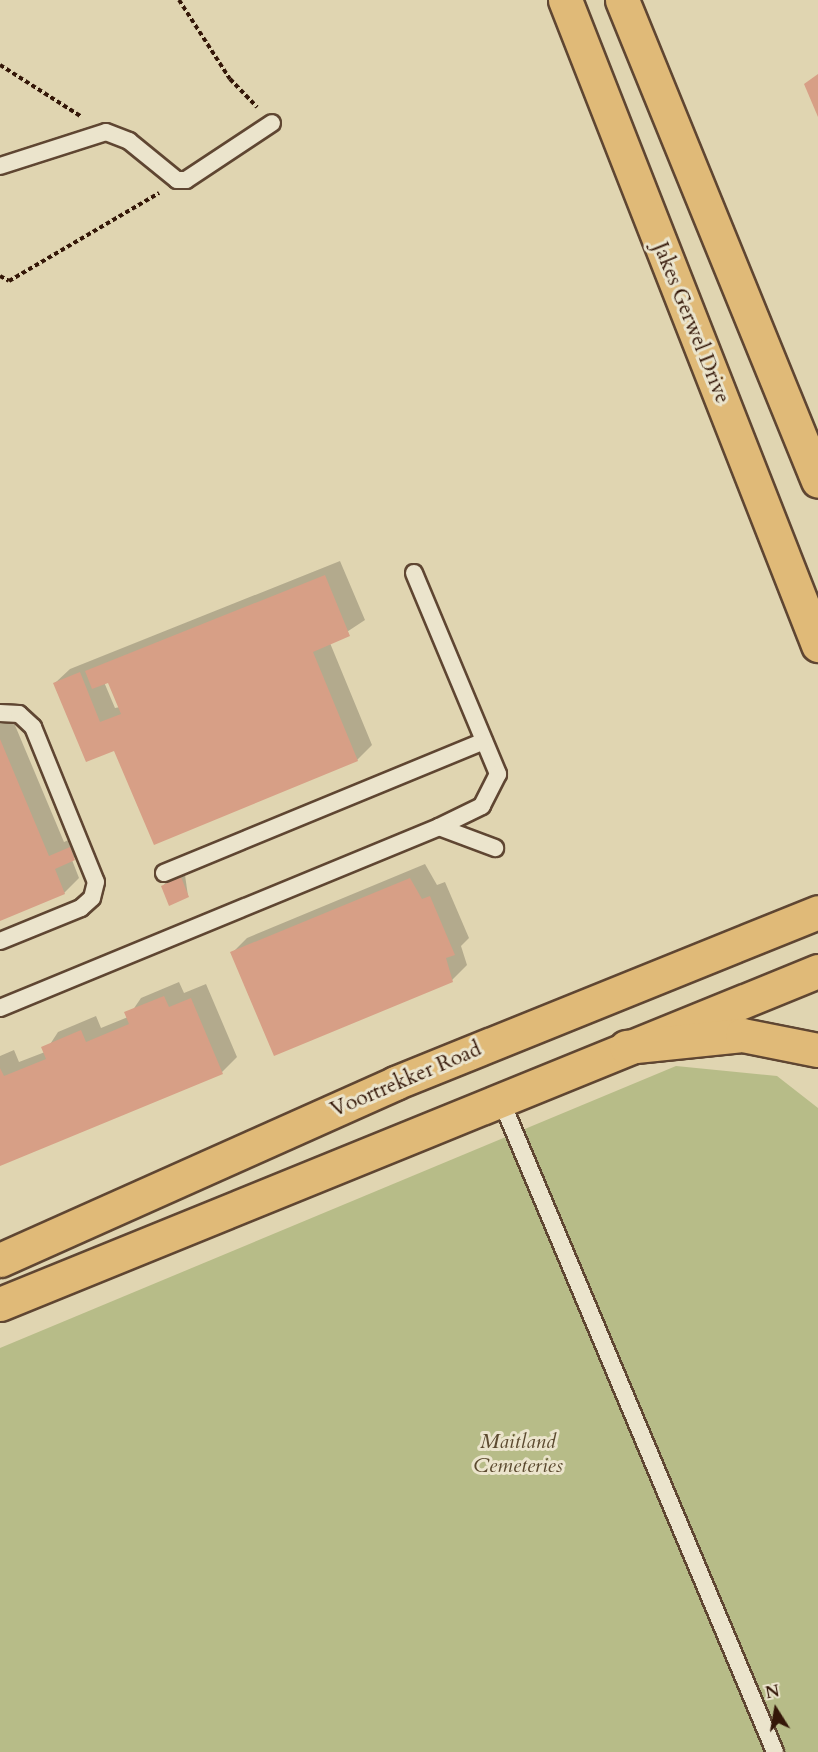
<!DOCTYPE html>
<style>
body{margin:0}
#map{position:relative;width:818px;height:1752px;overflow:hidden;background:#e0d5b1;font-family:Cardo,serif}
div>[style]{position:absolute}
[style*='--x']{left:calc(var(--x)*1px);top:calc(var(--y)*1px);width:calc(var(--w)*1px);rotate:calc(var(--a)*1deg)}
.green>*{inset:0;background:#b7bc88}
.shadow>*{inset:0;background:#0003}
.building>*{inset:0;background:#d79f86}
.path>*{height:4px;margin-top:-2px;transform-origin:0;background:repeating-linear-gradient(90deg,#341708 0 4.5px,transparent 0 7.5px)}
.roads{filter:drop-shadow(2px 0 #5f4632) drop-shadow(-2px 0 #5f4632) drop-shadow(0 2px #5f4632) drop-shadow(0 -2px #5f4632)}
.service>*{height:16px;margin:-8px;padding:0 8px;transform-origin:8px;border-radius:8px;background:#ebe4cc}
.primary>*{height:33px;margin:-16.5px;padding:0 16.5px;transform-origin:16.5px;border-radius:16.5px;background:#e0ba78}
.trunk>*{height:33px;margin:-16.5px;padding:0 16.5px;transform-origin:16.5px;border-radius:16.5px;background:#e0ba78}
span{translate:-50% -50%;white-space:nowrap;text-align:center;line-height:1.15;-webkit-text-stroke:6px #ebe4cc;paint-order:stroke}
.street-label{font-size:21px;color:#341708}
.park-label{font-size:21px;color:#5b492e;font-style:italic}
.north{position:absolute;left:746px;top:1680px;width:60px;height:60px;-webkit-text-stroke:4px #ebe4cc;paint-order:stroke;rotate:349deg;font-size:16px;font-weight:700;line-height:24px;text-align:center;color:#341708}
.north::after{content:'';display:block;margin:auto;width:21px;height:27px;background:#341708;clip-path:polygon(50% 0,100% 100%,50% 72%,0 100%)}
</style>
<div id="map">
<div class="green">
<i style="clip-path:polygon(676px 1066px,777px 1076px,818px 1108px,818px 1752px,0 1752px,0 1348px)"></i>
</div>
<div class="shadow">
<i style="clip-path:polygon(evenodd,340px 561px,365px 620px,330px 643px,372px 745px,357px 760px,115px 749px,55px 683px,70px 669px,340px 561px,109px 681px,120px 707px,115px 708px,104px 682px,109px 681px)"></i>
<i style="clip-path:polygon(9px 711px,64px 842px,85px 833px,89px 844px,72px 860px,79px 878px,64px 893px,0 920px,0 714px)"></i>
<i style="clip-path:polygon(425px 864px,437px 885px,445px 882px,469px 938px,461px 946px,467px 965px,452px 980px,232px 953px,247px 938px)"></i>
<i style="clip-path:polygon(185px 875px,188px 896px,163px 886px,166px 882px)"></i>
<i style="clip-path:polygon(179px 982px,184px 993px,206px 984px,237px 1057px,222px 1072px,0 1165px,0 1056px,14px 1050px,19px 1062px,45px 1052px,58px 1032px,96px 1016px,101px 1028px,128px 1017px,141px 998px)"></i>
</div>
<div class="building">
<i style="clip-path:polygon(818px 74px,818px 117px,804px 84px)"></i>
<i style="clip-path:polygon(325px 575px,350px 636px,313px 652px,358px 761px,154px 845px,114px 751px,86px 762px,53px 683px,80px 672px,100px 722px,121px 714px,108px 683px,92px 689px,85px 671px)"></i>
<i style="clip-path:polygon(0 739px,49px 856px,70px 847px,75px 860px,55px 869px,65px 894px,0 921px)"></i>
<i style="clip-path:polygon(181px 877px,189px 897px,169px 906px,161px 886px)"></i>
<i style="clip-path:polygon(410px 878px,422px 899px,430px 896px,455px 955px,446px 958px,453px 982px,274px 1056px,230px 952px)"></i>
<i style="clip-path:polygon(164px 996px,169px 1007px,191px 998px,223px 1074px,0 1166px,0 1068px,4px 1076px,46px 1059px,41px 1047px,81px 1030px,86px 1042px,129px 1024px,124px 1012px)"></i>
</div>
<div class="path">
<i style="--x:179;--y:0;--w:94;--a:57.2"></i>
<i style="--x:230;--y:79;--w:39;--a:46"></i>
<i style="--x:0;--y:65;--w:97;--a:32.4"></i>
<i style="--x:0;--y:276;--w:10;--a:29"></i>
<i style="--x:9;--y:281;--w:174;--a:-30.4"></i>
</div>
<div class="roads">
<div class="service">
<i style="--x:0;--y:166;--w:111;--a:-17.8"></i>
<i style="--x:106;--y:132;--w:25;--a:21"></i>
<i style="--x:129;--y:141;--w:62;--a:39.1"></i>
<i style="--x:177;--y:180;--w:9;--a:0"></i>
<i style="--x:186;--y:180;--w:103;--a:-33.5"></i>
<i style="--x:414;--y:573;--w:218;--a:67.3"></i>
<i style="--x:498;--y:774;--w:36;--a:117"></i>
<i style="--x:482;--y:806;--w:48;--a:154"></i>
<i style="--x:0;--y:713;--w:19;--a:3"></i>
<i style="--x:19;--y:714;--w:19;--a:43"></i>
<i style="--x:33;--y:727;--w:167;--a:67.9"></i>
<i style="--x:96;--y:882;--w:16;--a:104"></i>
<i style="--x:92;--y:898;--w:15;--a:138"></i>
<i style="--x:81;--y:908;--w:87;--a:157.8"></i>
<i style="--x:164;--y:873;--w:346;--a:-22.4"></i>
<i style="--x:0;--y:1008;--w:475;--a:-22.4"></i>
<i style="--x:439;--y:827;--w:60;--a:20.6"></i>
<i style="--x:500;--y:1098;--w:709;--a:67.19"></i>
</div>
<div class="primary">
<i style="--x:0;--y:1260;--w:433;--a:-24.1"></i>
<i style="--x:395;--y:1083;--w:456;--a:-22"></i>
<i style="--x:0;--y:1304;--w:883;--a:-22.15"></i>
</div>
<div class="trunk">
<i style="--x:565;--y:0;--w:693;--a:68.58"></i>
<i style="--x:622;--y:0;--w:519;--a:67.83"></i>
<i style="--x:626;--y:1047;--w:117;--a:-5.9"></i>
<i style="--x:742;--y:1035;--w:77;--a:11.2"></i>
</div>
</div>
<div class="street-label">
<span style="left:691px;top:323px;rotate:68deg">Jakes Gerwel Drive</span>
<span style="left:406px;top:1080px;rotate:-23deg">Voortrekker Road</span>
</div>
<div class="park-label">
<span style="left:518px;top:1454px">Maitland<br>Cemeteries</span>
</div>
<div class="north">N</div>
</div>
